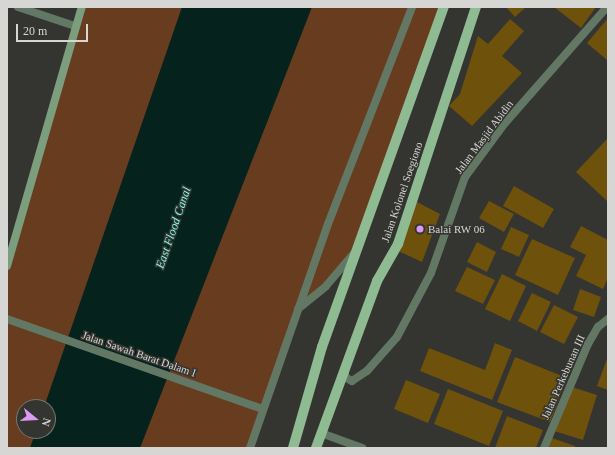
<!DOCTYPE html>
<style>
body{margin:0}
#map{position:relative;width:615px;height:455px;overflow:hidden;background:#343431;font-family:"Times New Roman",serif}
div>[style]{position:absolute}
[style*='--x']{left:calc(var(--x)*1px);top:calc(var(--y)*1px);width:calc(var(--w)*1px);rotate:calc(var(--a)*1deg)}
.green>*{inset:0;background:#673c1f}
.water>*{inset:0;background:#06221d}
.building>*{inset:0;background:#6e510a}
.lane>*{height:8px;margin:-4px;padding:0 4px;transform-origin:4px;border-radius:4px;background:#627864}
.street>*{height:8px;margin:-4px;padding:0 4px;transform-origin:4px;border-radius:4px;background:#627864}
.secondary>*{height:8px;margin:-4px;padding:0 4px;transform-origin:4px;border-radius:4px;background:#7b9e7e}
.primary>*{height:10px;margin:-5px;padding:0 5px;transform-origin:5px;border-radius:5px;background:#8ebb92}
.dots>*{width:11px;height:11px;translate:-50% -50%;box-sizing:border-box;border:2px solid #343431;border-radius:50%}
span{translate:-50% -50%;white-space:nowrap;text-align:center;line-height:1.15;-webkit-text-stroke:3px #343431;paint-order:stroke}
.street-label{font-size:11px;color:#d6d6d4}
.poi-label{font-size:11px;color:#d6d6d4}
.left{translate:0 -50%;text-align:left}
.water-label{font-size:12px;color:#7efbe2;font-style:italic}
.frame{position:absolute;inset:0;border:8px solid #d6d6d4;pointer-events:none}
.north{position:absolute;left:16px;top:399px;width:40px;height:40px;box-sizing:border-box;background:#343431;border:1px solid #757572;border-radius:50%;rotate:108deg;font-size:11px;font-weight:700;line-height:16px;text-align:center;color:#d6d6d4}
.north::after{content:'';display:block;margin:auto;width:14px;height:18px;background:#dd99f3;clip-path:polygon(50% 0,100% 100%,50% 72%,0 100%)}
.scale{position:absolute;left:16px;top:24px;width:72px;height:18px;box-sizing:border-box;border:2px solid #d6d6d4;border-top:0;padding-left:5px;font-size:12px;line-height:14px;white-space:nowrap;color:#d6d6d4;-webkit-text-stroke:3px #343431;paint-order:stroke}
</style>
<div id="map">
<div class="green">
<i style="clip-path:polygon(evenodd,82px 7px,444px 7px,356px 250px,298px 309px,250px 448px,7px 448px,7px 266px,82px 7px,24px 407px,48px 407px,48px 431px,24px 431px,24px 407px)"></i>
</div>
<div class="water">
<i style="clip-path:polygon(182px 7px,312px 7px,140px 448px,30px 448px,36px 431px,48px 431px,48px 407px,44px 407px)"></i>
</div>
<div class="building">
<i style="clip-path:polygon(506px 7px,526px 7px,515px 17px)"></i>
<i style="clip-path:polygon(554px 7px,596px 7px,581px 28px)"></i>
<i style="clip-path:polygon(608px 18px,608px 61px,587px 43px)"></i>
<i style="clip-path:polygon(510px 19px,524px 31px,502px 56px,522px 73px,472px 126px,449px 106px,460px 94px,478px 36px,488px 44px)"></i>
<i style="clip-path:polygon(608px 138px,608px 202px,576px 172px)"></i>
<i style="clip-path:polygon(514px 186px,554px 209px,543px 228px,503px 206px)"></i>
<i style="clip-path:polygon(489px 201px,514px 214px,504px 232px,479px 218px)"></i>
<i style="clip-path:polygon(417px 202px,440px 214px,422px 262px,396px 250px)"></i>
<i style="clip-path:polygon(581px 226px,608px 240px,608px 278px,603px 289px,576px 276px,586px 255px,570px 247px)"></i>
<i style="clip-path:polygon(511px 227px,529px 235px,519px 257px,501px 249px)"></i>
<i style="clip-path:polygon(532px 239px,575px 258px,558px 295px,515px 275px)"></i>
<i style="clip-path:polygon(477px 242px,496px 252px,487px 272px,467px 262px)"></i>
<i style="clip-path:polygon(467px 267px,495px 280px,483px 304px,455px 291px)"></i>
<i style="clip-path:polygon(502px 274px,526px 286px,510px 321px,485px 309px)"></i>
<i style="clip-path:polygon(580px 289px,601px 297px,594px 317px,573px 310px)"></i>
<i style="clip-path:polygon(532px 293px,551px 302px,537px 331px,518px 321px)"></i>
<i style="clip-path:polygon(554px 305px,578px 317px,564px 344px,540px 332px)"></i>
<i style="clip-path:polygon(495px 343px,512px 350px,492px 400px,420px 371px,429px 348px,485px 370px)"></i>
<i style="clip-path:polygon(608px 356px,608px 390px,597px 386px)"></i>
<i style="clip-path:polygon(515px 357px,567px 378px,550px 422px,497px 402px)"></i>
<i style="clip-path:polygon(406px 380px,440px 394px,428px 423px,394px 409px)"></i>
<i style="clip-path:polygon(569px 386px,597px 395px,583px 440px,554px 431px)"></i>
<i style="clip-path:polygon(448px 389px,503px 411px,489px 446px,434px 424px)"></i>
<i style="clip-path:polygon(507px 416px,543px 430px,536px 448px,495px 448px)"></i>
<i style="clip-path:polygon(549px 437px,575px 446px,575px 448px,546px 448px)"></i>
</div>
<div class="lane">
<i style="--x:345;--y:368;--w:9;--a:90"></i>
<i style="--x:345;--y:377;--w:8;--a:30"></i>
<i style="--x:352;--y:381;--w:18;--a:-34"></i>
<i style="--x:367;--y:371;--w:45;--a:-48.6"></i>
<i style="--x:397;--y:337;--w:72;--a:-62"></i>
<i style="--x:431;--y:273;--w:102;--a:-70.5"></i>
<i style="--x:465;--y:177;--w:67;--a:-53.5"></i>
<i style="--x:505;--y:123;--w:154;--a:-48.7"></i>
</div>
<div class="street">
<i style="--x:18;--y:7;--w:60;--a:18.4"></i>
<i style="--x:298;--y:309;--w:36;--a:-39"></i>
<i style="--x:326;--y:286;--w:45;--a:-49.5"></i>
<i style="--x:7;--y:319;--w:271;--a:19.4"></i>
<i style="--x:321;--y:433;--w:44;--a:20.1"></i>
<i style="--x:250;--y:448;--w:237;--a:-70.8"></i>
<i style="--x:328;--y:224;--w:233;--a:-68.8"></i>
<i style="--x:544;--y:448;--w:113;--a:-67.1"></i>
<i style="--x:588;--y:344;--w:20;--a:-60"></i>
<i style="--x:598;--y:327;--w:13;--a:-39"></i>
</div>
<div class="secondary">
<i style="--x:7;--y:266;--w:270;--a:-73.9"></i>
</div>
<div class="primary">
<i style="--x:293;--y:448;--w:105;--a:-74"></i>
<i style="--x:322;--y:347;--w:361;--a:-70.3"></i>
<i style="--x:316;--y:448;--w:178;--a:-69.9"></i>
<i style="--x:377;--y:281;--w:43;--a:-60.4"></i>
<i style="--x:398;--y:244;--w:250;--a:-71.8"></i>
</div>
<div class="dots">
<i style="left:420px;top:229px;background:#dd99f3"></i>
</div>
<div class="street-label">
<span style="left:484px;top:137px;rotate:-53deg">Jalan Masjid Abidin</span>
<span style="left:402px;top:192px;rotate:-71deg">Jalan Kolonel Soegiono</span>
<span style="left:139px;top:354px;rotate:19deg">Jalan Sawah Barat Dalam I</span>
<span style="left:563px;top:377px;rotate:-66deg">Jalan Perkebunan III</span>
</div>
<div class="poi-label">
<span class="left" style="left:428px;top:229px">Balai RW 06</span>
</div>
<div class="water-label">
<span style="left:174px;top:228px;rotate:-71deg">East Flood Canal</span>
</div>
<div class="frame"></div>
<div class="north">N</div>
<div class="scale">20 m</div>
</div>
